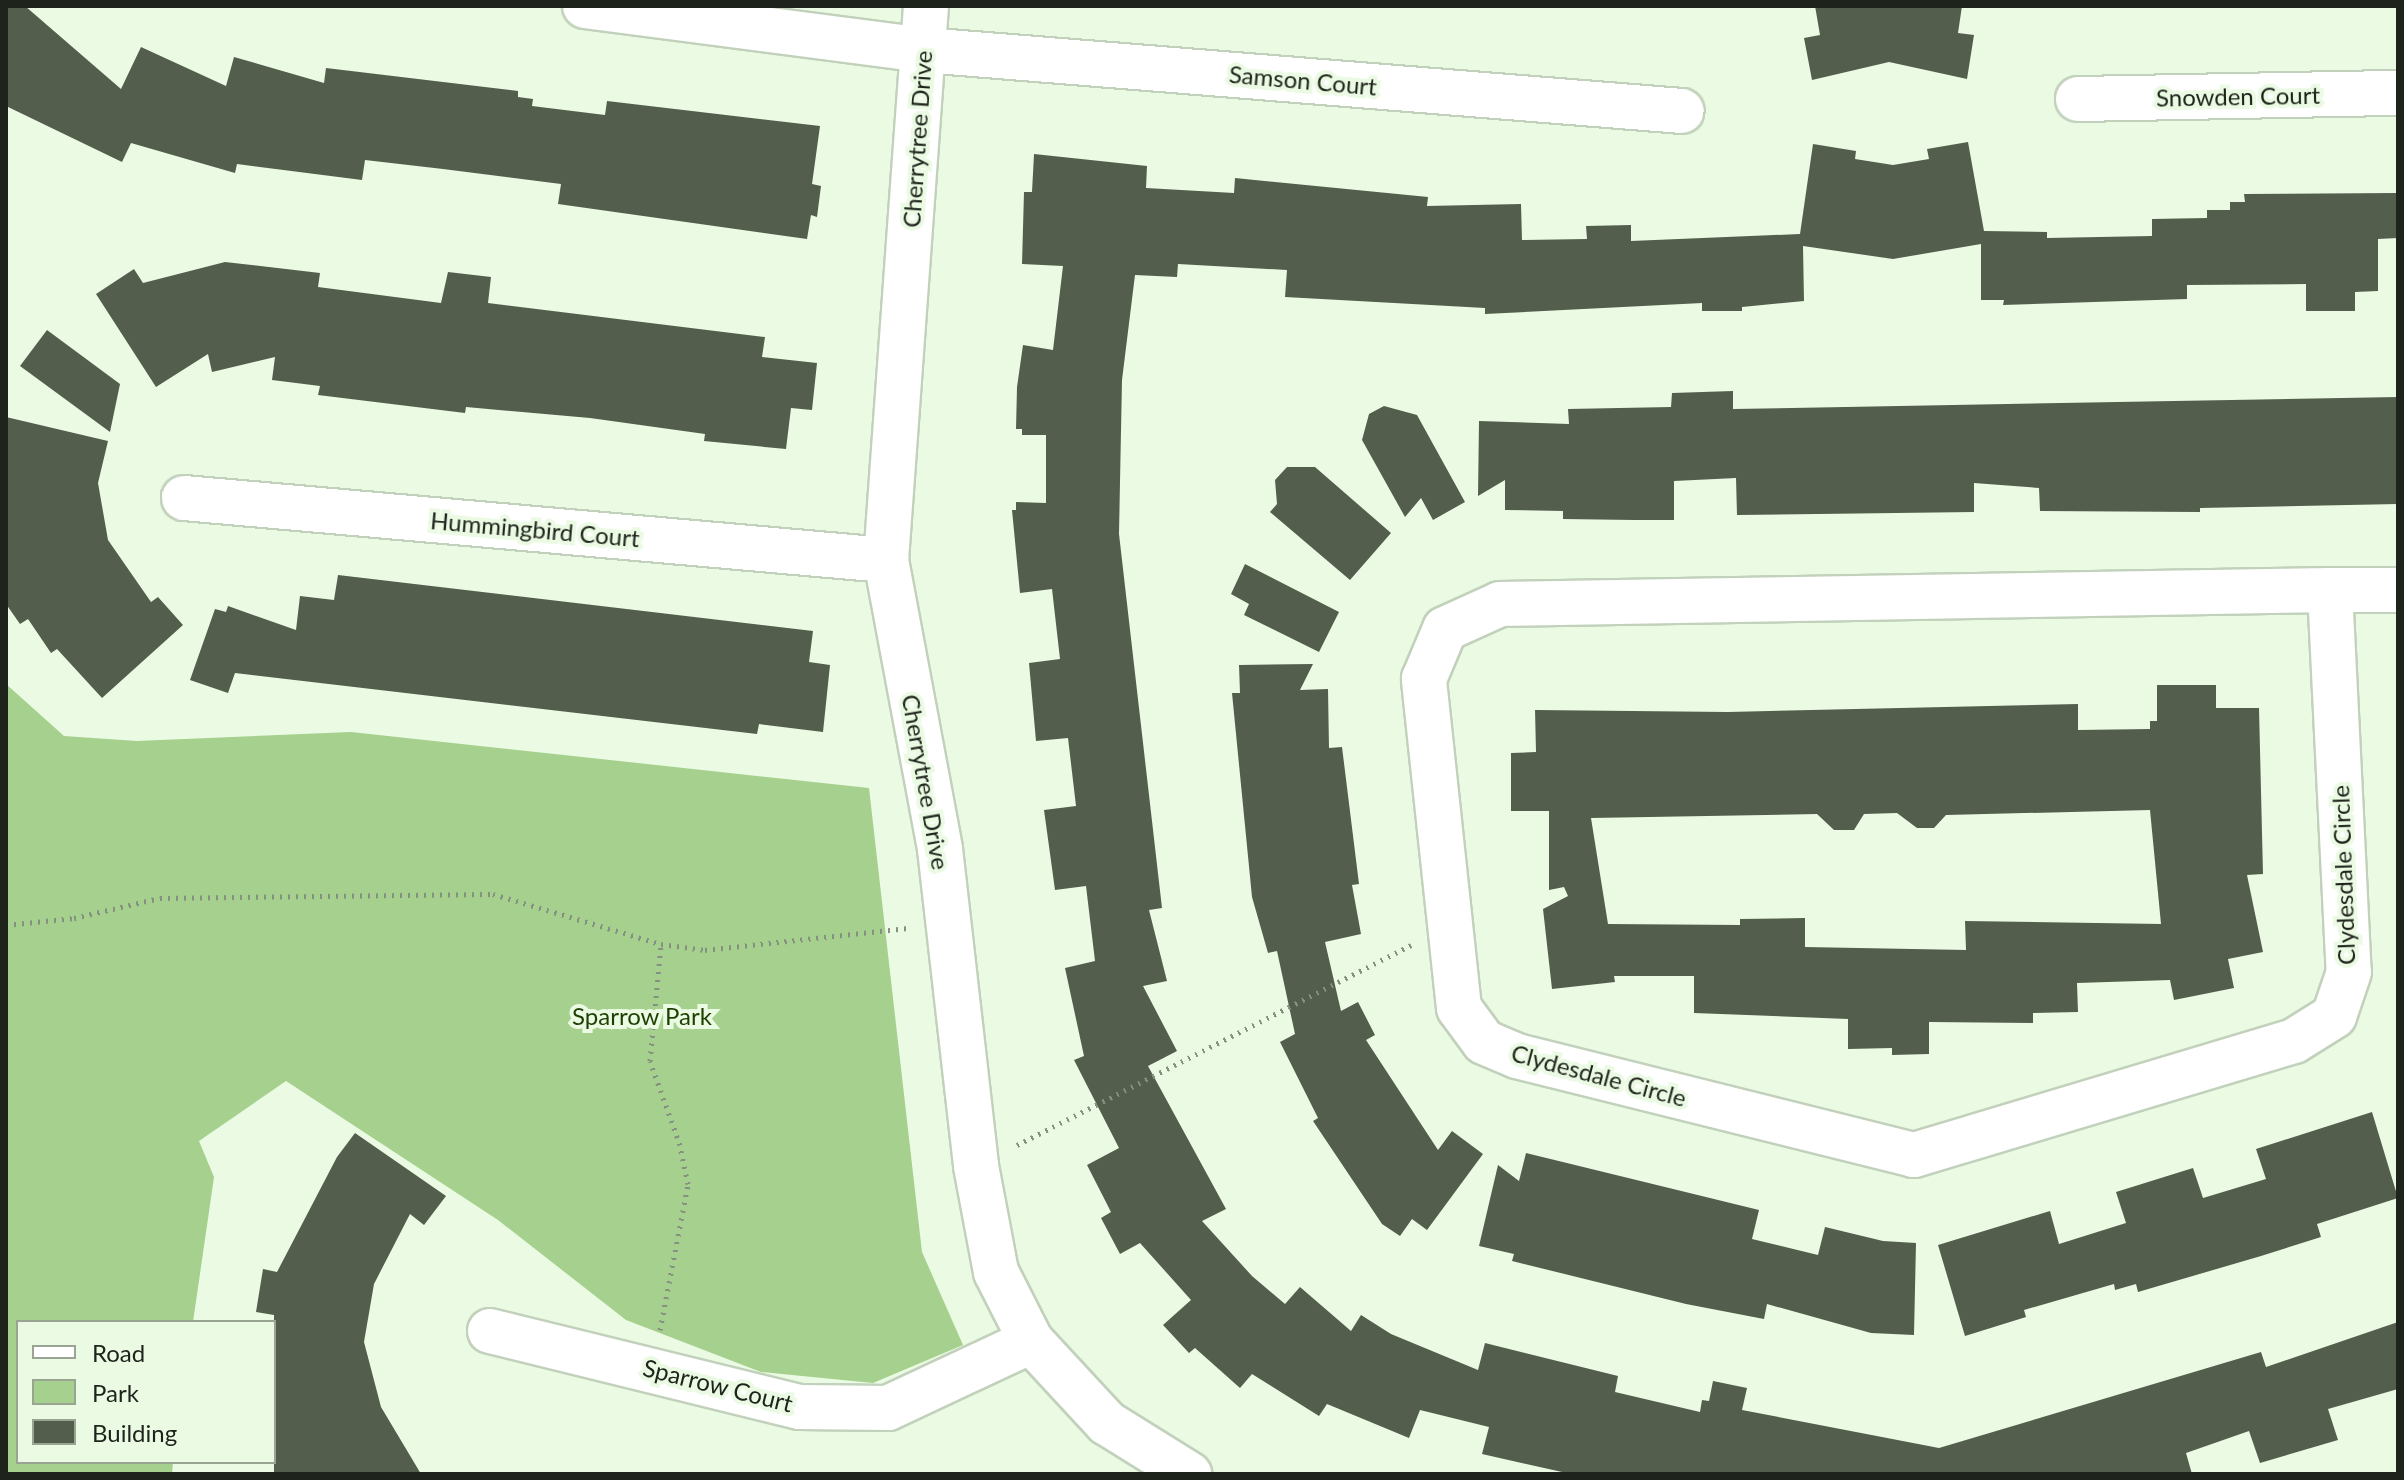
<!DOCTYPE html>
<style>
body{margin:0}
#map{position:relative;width:2404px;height:1480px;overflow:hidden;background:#ebfae3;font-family:Lato,sans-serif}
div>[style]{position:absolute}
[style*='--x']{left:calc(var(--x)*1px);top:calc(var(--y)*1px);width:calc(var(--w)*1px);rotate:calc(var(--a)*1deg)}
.green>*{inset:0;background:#a5d08d}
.building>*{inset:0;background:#535f4c}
.path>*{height:5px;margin-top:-2.5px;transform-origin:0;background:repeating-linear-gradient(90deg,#869080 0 2px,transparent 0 8px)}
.roads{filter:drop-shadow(2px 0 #c2d1bb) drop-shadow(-2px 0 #c2d1bb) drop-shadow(0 2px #c2d1bb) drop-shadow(0 -2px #c2d1bb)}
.minor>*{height:44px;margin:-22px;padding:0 22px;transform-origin:22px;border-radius:22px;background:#fff}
span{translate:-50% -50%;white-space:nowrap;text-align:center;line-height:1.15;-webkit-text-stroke:8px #ebfae3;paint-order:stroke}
.street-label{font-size:24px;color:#1e231b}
.park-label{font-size:24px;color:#1e3f01}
.frame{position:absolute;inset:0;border:8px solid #1e231b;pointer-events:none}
.legend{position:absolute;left:16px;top:1320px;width:260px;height:144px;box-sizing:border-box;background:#ebfae3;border:2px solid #99a493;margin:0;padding:10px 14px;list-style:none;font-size:24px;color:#1e231b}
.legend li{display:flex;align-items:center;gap:16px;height:40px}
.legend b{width:40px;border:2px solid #99a493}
</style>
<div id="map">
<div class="green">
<i style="clip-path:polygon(6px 684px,64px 736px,137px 741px,351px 732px,869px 788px,922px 1252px,963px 1345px,873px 1383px,761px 1372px,626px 1320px,498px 1220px,286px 1081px,199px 1141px,214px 1177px,193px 1322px,18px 1322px,18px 1462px,173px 1462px,172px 1474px,6px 1474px)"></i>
</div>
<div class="building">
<i style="clip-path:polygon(6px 6px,25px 6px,121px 89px,141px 47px,226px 86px,234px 57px,324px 83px,326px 68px,518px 91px,518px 97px,533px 99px,532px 106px,605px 115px,607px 101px,820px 126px,812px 184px,821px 186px,817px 217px,811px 215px,807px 239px,558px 204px,561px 184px,443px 169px,365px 160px,362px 180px,237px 164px,235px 173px,131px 143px,122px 162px,6px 106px)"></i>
<i style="clip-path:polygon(1815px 6px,1962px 6px,1958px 33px,1974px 35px,1967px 79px,1889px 62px,1812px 80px,1804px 38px,1820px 35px)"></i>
<i style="clip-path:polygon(1968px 142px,1984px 231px,2047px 232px,2047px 238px,2152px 236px,2152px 219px,2207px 218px,2207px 210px,2230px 210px,2230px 202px,2245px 202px,2244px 194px,2398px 193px,2398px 238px,2378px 239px,2378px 291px,2355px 292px,2355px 311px,2306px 311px,2306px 284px,2187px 285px,2187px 299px,2003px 305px,2004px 300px,1981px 300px,1981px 244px,1893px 259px,1803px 246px,1804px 301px,1742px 307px,1742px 311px,1702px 311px,1702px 303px,1485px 314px,1485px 308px,1285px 297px,1287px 270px,1178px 264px,1177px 277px,1135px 275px,1122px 380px,1119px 534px,1162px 908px,1149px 910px,1167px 981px,1143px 986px,1177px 1051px,1148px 1066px,1226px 1209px,1202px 1221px,1252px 1276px,1285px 1304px,1300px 1287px,1351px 1331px,1361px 1315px,1391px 1334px,1478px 1370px,1485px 1343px,1618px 1376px,1615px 1392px,1700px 1412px,1702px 1400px,1709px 1401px,1713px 1381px,1747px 1388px,1742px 1410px,1939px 1448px,2261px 1352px,2266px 1367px,2398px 1322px,2398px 1389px,2328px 1409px,2338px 1440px,2260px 1463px,2249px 1431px,2186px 1453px,2192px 1474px,1571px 1474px,1482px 1454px,1489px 1427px,1420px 1410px,1409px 1438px,1327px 1404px,1319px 1416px,1252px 1374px,1240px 1388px,1195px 1348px,1189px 1353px,1163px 1325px,1191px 1300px,1140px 1243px,1120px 1254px,1101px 1218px,1111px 1212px,1087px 1165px,1119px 1148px,1074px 1060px,1084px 1056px,1065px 968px,1095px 961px,1086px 886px,1055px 890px,1044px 810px,1076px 806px,1068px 738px,1036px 741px,1029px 663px,1060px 659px,1052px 589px,1020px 593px,1012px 510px,1016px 510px,1016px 502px,1046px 503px,1046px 435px,1022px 435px,1022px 429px,1016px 429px,1017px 387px,1023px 345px,1053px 350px,1063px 266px,1022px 264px,1024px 192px,1032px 192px,1034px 154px,1147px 166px,1146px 188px,1234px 193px,1235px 178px,1428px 197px,1427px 206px,1521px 204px,1522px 240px,1587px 239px,1586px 226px,1631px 225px,1631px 241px,1800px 234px,1813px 144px,1856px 151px,1855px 159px,1893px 165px,1929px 159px,1927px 149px)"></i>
<i style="clip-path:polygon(225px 262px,320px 273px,318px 287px,441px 303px,448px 272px,491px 277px,488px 303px,765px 337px,762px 357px,817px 363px,812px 410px,791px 408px,786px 449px,704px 441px,705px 434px,590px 418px,466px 407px,465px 413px,318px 395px,320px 386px,272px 380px,275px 357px,212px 372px,208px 354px,156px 387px,96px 294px,134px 269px,143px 283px)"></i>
<i style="clip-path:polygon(47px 330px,120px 384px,110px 432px,20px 366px)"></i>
<i style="clip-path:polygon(1733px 391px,1733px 409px,2398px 397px,2398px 504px,2200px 508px,2200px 512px,2040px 511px,2039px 488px,1974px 483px,1974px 512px,1737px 515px,1736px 478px,1674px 481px,1674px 520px,1634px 520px,1563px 519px,1563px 511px,1505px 510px,1505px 480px,1478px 496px,1479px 421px,1569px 424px,1568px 409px,1671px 407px,1672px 393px)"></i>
<i style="clip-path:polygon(1384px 406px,1417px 415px,1465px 502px,1433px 520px,1421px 498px,1405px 517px,1362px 440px,1369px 414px)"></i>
<i style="clip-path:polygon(6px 417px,108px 441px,98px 483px,108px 540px,151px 602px,158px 597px,183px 625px,102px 698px,57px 649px,51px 653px,28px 619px,20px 624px,6px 604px)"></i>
<i style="clip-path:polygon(1287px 467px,1315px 467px,1391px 533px,1350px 580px,1270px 512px,1277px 504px,1275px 480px)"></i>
<i style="clip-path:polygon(1245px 564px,1339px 612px,1319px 652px,1244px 615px,1249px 604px,1231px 594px)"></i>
<i style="clip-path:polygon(338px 575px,813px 631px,809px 662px,830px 665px,823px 732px,759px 724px,757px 734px,235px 673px,228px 693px,190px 680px,215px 609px,226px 612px,228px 606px,296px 630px,300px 596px,334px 600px)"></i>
<i style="clip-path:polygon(1313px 664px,1300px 690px,1328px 689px,1329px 748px,1342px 747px,1359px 884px,1352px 885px,1361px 934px,1325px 942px,1341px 1011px,1358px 1002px,1375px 1035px,1366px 1040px,1438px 1150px,1452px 1131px,1483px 1154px,1427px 1230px,1412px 1219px,1400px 1236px,1382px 1224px,1313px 1121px,1318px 1118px,1280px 1042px,1295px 1034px,1277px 951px,1268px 953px,1252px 897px,1232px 693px,1240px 693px,1239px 665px)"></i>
<i style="clip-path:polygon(evenodd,2157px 685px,2216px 685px,2216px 708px,2259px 708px,2263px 874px,2247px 875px,2263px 952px,2228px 959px,2234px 988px,2174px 1000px,2170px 980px,2077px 983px,2078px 1012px,2033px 1013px,2033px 1023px,1929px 1022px,1929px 1054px,1892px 1055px,1892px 1048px,1848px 1049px,1848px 1019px,1694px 1013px,1694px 976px,1614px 976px,1615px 982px,1552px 989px,1543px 909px,1568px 896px,1564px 887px,1549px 890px,1549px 811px,1511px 811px,1511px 753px,1536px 752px,1535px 710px,1728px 712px,2078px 704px,2078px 730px,2150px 729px,2150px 721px,2157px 721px,2157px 685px,2150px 810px,2161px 924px,1965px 921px,1966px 950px,1805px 947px,1805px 918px,1740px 919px,1740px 925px,1608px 924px,1591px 818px,1817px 814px,1834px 830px,1854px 830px,1864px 814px,1897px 813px,1917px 828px,1934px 828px,1946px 815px,2150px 810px)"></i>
<i style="clip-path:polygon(2372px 1112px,2398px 1198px,2317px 1224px,2321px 1237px,2261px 1256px,2138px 1292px,2136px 1284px,2115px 1290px,2114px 1284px,2024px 1310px,2026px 1317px,1965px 1336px,1938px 1245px,2050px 1211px,2059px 1244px,2126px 1223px,2116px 1192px,2193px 1168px,2203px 1198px,2266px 1179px,2256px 1149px)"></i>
<i style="clip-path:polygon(355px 1133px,446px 1196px,424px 1225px,410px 1214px,374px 1284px,364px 1342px,381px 1407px,421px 1474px,274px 1474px,274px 1315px,256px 1312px,263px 1269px,277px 1272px,337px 1157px)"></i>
<i style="clip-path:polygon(1526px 1153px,1759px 1210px,1752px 1239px,1818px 1255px,1825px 1227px,1883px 1241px,1916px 1243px,1914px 1335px,1871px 1333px,1767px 1304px,1764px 1319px,1686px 1304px,1512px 1261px,1514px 1254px,1479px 1246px,1498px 1165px,1519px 1181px)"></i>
</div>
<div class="path">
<i style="--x:6;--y:925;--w:68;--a:-5.9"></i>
<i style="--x:74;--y:918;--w:88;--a:-13.1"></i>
<i style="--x:160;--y:898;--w:333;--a:-0.7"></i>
<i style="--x:493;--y:894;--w:175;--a:16.6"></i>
<i style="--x:661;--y:944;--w:44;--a:7.8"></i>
<i style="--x:705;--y:950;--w:204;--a:-6.2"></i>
<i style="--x:1017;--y:1145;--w:442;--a:-26.9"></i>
<i style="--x:660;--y:1330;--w:149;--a:-79.1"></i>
<i style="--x:688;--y:1184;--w:40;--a:-102"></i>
<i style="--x:680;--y:1145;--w:89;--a:-109.7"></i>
<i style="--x:650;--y:1061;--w:118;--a:-84.6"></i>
</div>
<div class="roads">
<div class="minor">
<i style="--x:585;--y:6;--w:342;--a:7.4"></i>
<i style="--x:924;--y:50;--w:760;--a:4.6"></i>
<i style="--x:926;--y:6;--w:555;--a:94.13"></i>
<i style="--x:886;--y:560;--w:294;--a:79.4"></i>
<i style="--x:940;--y:849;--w:319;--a:83.5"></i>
<i style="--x:976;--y:1166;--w:108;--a:79.3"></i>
<i style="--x:996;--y:1272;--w:77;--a:63.1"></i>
<i style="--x:1031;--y:1341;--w:112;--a:47.2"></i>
<i style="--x:1107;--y:1423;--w:97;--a:31.9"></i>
<i style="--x:2078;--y:99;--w:320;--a:-1.1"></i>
<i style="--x:184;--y:498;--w:705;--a:5.05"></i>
<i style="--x:2330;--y:590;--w:382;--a:87.2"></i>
<i style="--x:2349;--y:972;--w:46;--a:108.8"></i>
<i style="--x:2334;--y:1016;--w:47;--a:148"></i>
<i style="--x:2294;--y:1041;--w:397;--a:163.3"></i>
<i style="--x:1914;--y:1155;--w:409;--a:-166"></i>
<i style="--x:1517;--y:1056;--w:36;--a:-157"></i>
<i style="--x:1484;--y:1042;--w:42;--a:-126.3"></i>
<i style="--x:1459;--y:1008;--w:331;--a:-96.1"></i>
<i style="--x:1424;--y:679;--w:54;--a:-67.2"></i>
<i style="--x:1445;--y:629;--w:60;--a:-24.4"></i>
<i style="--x:1500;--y:604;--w:830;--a:-0.97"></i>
<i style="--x:2330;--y:590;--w:68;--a:0"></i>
<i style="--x:490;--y:1331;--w:319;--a:13.8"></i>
<i style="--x:800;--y:1407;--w:88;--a:0.7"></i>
<i style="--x:888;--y:1408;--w:158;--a:-25.1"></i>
</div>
</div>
<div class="street-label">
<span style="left:1303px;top:80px;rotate:5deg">Samson Court</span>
<span style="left:2238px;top:96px;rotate:-1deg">Snowden Court</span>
<span style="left:917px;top:139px;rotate:-86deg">Cherrytree Drive</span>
<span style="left:535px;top:529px;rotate:5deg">Hummingbird Court</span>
<span style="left:926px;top:782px;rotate:80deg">Cherrytree Drive</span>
<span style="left:2343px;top:875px;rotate:-92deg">Clydesdale Circle</span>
<span style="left:1599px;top:1075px;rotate:15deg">Clydesdale Circle</span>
<span style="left:718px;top:1385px;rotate:14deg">Sparrow Court</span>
</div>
<div class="park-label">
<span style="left:642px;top:1016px">Sparrow Park</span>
</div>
<div class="frame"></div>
<ul class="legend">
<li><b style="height:10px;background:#fff"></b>Road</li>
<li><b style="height:22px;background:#a5d08d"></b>Park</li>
<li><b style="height:22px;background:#535f4c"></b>Building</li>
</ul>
</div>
